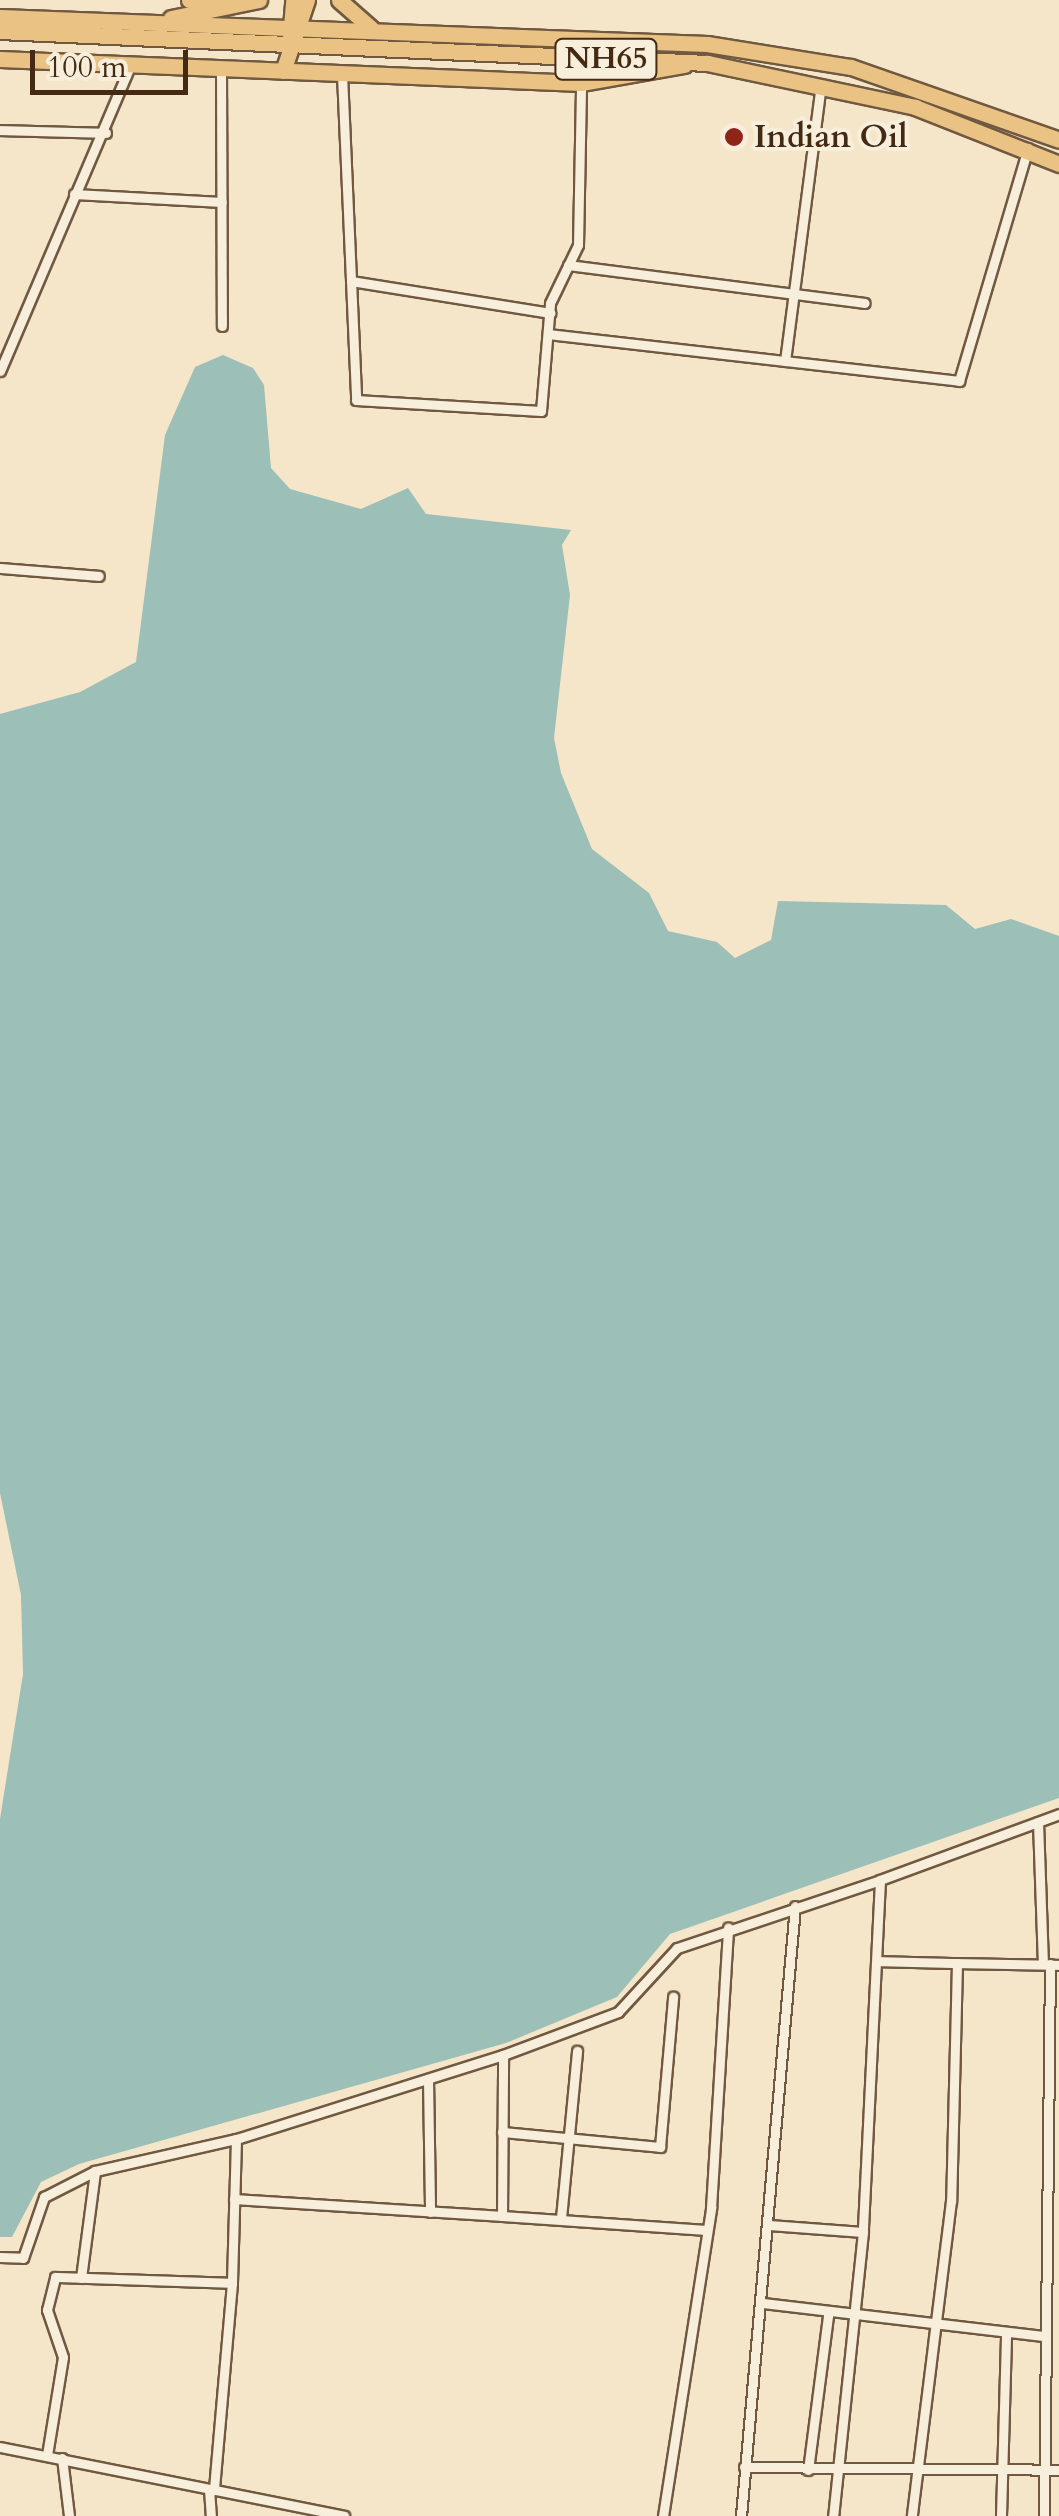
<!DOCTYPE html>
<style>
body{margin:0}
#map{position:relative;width:1059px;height:2516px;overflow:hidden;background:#f5e5c9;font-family:Cardo,serif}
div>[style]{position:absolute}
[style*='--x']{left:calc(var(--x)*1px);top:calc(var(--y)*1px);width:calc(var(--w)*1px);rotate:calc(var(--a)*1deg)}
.water>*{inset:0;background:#9cbfb8}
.roads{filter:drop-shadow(2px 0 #705940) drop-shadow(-2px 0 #705940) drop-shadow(0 2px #705940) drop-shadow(0 -2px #705940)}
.minor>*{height:9px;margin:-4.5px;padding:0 4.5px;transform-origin:4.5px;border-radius:4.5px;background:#f8eedc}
.primary>*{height:15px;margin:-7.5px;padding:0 7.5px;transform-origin:7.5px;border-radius:7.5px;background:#eac284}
.trunk>*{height:15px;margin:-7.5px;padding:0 7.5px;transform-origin:7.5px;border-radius:7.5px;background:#eac284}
.dots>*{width:28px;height:28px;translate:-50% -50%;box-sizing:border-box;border:5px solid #f8eedc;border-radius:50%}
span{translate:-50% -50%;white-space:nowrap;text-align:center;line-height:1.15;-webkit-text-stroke:8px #f8eedc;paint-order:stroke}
.shield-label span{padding:2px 8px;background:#f8eedc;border:2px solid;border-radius:8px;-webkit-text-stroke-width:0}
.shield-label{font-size:30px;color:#442a13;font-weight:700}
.poi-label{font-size:32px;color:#442a13;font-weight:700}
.left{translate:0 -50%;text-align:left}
.scale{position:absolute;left:30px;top:50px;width:158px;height:45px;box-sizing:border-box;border:5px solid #442a13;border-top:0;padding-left:12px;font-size:30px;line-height:35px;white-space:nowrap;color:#442a13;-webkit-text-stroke:8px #f8eedc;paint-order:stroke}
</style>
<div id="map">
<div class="water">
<i style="clip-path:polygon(223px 355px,253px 368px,264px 385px,271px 468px,290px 489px,361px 509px,408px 488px,426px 514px,571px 530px,562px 545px,570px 595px,554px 738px,561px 773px,592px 849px,649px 893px,668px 931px,717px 942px,735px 958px,771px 940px,778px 901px,946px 905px,975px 929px,1011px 919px,1059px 936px,1059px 1798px,670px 1934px,617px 1997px,506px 2043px,79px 2164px,41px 2182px,12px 2237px,0 2237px,0 1819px,23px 1674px,21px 1595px,0 1493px,0 714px,80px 692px,136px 662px,165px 435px,195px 367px)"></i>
</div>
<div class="roads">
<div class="minor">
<i style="--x:221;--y:69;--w:257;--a:89.8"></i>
<i style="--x:342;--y:74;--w:326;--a:87.5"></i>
<i style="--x:356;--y:400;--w:185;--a:3.4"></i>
<i style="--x:541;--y:411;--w:108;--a:-85.2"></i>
<i style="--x:550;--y:303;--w:64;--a:-64.2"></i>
<i style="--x:578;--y:245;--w:162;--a:-88.9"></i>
<i style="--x:0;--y:130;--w:106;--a:1.6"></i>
<i style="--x:74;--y:194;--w:148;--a:3.1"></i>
<i style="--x:568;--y:265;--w:299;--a:7.3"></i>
<i style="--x:351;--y:281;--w:202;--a:9.1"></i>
<i style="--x:548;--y:334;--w:414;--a:6.5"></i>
<i style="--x:959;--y:381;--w:243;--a:-73.5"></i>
<i style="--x:785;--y:361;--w:278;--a:-82.6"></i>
<i style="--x:0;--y:371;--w:332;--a:-66.9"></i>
<i style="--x:0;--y:568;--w:99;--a:4.6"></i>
<i style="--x:1038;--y:1822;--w:142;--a:88"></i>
<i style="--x:880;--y:1880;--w:191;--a:-20.2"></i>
<i style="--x:878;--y:1961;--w:79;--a:1.5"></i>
<i style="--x:957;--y:1963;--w:238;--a:91.4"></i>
<i style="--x:951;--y:2201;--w:317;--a:97.1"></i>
<i style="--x:957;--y:1963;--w:102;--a:1.1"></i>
<i style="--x:503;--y:2055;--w:123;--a:-20.5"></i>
<i style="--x:618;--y:2012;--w:87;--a:-47.3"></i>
<i style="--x:677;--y:1948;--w:214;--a:-18.5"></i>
<i style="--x:880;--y:1880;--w:352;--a:92.8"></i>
<i style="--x:863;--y:2232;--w:286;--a:96"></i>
<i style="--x:428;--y:2079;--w:133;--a:89.1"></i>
<i style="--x:502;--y:2132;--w:159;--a:5.4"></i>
<i style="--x:660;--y:2147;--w:151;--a:-85"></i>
<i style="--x:234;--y:2199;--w:269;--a:3.6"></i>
<i style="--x:502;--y:2216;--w:161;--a:-89.6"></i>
<i style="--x:503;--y:2055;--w:280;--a:162.5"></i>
<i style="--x:502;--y:2216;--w:205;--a:3.9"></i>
<i style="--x:561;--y:2218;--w:168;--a:-84.5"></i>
<i style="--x:769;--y:2225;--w:94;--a:4.3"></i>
<i style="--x:0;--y:2257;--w:23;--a:2"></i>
<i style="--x:23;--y:2258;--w:65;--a:-71"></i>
<i style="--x:44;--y:2197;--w:57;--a:-27"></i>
<i style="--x:95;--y:2171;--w:145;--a:-12.8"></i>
<i style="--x:236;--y:2139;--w:144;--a:91.6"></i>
<i style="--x:81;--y:2278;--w:108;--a:-82.5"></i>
<i style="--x:763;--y:2303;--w:284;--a:6.7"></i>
<i style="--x:0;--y:2447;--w:351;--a:11.3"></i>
<i style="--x:47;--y:2455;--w:99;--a:-80.7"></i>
<i style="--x:63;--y:2357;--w:50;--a:-108.8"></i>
<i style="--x:47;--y:2310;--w:34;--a:-76"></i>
<i style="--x:55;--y:2277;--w:177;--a:1.9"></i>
<i style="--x:232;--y:2283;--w:208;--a:95"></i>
<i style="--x:62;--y:2458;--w:58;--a:83.1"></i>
<i style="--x:744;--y:2467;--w:315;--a:0.5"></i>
<i style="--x:808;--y:2470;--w:156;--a:-82.6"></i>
<i style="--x:209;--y:2489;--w:27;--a:86"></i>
<i style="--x:663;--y:2516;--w:312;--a:-81.1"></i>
<i style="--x:711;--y:2208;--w:281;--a:-86.5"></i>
<i style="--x:741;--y:2516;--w:612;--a:-84.94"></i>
<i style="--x:1001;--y:2516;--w:182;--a:-88.4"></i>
<i style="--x:1044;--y:2516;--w:552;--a:-89.38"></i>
</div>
<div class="primary">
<i style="--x:189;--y:0;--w:41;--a:2.8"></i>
<i style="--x:0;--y:59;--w:581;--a:2.37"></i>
<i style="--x:581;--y:83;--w:105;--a:-9.9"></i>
</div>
<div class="trunk">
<i style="--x:339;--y:0;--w:43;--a:41.2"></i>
<i style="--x:0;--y:17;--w:708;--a:2.19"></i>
<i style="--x:707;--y:44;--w:146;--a:9.1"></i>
<i style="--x:851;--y:67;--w:220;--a:19.3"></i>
<i style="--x:171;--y:18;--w:90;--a:-11.6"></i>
<i style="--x:0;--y:31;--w:708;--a:2.59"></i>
<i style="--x:707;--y:63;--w:213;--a:11.9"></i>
<i style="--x:915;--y:107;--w:155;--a:21.6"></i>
<i style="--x:290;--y:38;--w:38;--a:-85"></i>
<i style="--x:283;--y:71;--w:75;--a:-71.3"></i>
</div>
</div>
<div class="dots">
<i style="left:734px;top:137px;background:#8f2418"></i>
</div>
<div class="shield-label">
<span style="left:606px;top:59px">NH65</span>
</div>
<div class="poi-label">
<span class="left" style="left:754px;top:137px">Indian Oil</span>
</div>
<div class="scale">100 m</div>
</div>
